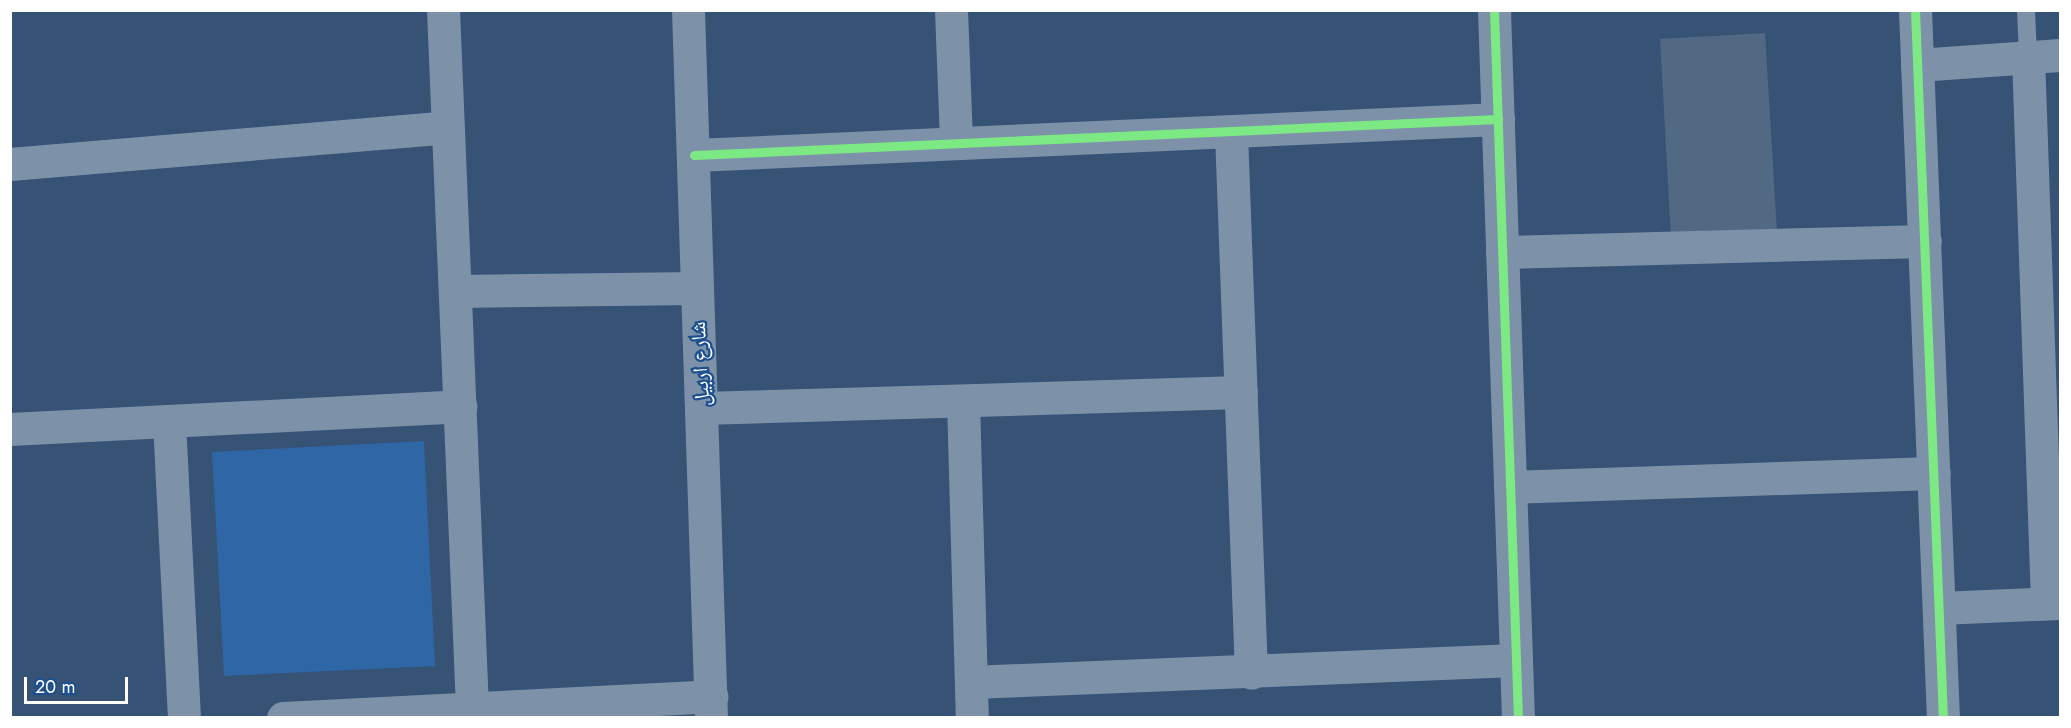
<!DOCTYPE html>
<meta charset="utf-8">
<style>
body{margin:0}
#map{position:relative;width:2071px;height:728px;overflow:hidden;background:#365274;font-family:Jost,"Noto Naskh Arabic",sans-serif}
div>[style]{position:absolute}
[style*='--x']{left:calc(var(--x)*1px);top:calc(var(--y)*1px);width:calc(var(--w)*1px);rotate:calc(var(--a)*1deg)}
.green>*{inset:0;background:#2f66a5}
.building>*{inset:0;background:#526984}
.lane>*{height:18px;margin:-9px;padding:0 9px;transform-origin:9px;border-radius:9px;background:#7d92a8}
.street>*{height:33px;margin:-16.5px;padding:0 16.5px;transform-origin:16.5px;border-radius:16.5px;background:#7d92a8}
.cycleway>*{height:9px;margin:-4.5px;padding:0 4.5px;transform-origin:4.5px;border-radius:4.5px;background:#7ce984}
span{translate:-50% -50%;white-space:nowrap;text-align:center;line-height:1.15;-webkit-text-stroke:4.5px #1b4f8f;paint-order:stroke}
.street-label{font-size:21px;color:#fff}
.frame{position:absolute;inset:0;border:12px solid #fff;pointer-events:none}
.scale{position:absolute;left:24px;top:677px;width:104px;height:27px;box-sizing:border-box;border:3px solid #fff;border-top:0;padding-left:8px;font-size:18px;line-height:21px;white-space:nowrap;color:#fff;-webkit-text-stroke:4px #1b4f8f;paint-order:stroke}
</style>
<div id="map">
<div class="green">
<i style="clip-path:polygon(424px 441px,435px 666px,224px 676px,212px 452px)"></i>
</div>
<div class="building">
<i style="clip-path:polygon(1765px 33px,1777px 232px,1671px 238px,1660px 39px)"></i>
</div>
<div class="lane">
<i style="--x:2026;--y:10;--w:46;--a:87.5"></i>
</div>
<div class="street">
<i style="--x:443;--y:10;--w:698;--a:87.62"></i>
<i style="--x:688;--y:10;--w:708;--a:88.14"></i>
<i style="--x:951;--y:10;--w:131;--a:87.8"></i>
<i style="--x:1494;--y:10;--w:708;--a:88.06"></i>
<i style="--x:1915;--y:10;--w:709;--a:87.74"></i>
<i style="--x:2028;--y:56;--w:547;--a:88.01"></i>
<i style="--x:1917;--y:65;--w:143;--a:-4"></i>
<i style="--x:1231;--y:133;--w:540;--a:87.88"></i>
<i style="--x:694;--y:155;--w:805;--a:-2.56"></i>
<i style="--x:10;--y:164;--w:439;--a:-4.8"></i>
<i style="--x:1502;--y:252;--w:423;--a:-1.5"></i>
<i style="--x:456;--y:291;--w:240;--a:-0.7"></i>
<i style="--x:963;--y:401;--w:317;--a:88.4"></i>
<i style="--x:702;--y:408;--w:539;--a:-1.7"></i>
<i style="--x:169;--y:422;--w:296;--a:87.1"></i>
<i style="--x:10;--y:429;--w:451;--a:-2.9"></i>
<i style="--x:1510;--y:487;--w:424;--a:-1.9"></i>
<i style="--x:1939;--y:608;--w:121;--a:-2.4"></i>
<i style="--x:971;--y:682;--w:545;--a:-2.31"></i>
<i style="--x:283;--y:718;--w:429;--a:-2.9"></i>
</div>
<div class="cycleway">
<i style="--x:1494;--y:10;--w:708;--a:88.06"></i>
<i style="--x:1915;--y:10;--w:709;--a:87.74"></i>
<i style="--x:694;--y:155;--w:805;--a:-2.56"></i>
</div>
<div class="street-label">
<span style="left:700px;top:364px;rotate:-93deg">شارع اربيل</span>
</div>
<div class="frame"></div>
<div class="scale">20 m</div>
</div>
